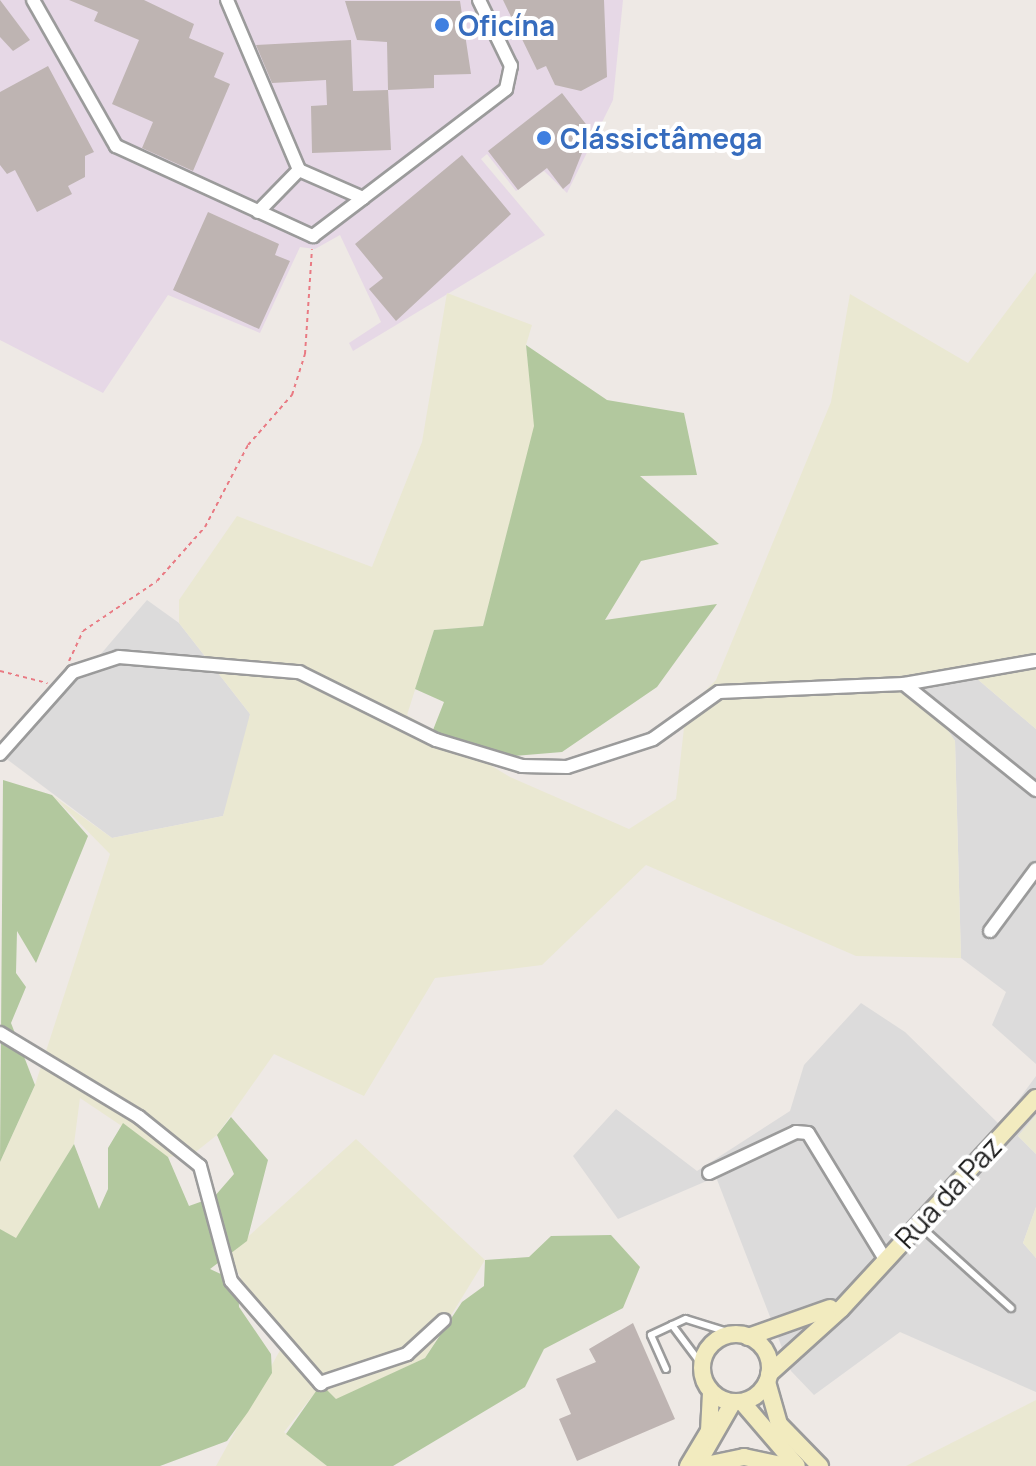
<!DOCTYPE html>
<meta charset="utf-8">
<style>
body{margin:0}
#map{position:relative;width:1036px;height:1466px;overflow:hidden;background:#eee9e5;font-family:Manrope,sans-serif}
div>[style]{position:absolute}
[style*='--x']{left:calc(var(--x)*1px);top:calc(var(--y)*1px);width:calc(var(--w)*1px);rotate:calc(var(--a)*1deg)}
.residential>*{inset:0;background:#dcdbdb}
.industrial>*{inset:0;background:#e6d8e6}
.farmland>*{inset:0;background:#eae8d2}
.forest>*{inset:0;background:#b2c89e}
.building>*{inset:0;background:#beb4b2}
.path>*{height:2px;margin-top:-1px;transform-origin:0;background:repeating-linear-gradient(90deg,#e97a83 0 4px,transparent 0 8px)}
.roads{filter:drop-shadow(2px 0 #9b9b9b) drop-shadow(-2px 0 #9b9b9b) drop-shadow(0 2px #9b9b9b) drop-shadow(0 -2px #9b9b9b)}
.lane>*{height:6px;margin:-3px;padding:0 3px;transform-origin:3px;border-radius:3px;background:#fff}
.street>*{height:12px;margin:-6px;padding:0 6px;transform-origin:6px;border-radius:6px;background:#fff}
.secondary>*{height:16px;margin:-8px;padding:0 8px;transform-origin:8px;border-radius:8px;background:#f2ebbf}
.secondary>.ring{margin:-8px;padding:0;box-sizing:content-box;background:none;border:16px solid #f2ebbf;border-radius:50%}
.dots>*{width:22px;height:22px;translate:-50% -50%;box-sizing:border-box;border:4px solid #fff;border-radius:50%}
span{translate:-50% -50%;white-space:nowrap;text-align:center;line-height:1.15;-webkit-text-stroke:8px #fff;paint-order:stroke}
.shop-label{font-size:28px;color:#366cbe;font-weight:700}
.left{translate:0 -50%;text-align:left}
.street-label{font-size:28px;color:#1e1e1e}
</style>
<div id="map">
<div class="residential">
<i style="clip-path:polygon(147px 600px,179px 623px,250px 714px,245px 754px,223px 816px,112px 838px,0 754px,57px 685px,94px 662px)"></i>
<i style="clip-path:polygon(975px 677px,1036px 729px,1036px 1064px,992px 1025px,1006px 992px,961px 958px,955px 741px,917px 686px)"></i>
<i style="clip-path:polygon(861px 1003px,905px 1032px,1000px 1125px,1036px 1076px,1036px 1115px,1018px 1136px,1036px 1154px,1036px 1207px,1023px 1243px,1036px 1258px,1036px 1392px,900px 1332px,814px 1395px,791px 1371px,716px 1177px,618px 1219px,573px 1156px,616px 1109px,697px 1171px,790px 1111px,804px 1065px)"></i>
</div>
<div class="industrial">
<i style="clip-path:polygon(0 0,623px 0,613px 100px,567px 193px,544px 171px,516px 191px,487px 154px,481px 159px,545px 235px,353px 351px,349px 343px,381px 322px,340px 235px,315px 249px,300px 247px,260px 333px,168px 295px,103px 393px,0 340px)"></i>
</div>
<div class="farmland">
<i style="clip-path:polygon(1036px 272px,1036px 729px,975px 677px,918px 686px,955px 741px,961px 958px,856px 956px,646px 865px,542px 965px,435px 978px,364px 1096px,274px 1054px,217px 1135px,193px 1154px,168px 1157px,80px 1098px,74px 1144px,16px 1239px,0 1229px,0 1162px,35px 1085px,110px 854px,52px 795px,112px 838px,223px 816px,250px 714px,179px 623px,179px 600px,237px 516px,372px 567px,422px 442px,447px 293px,532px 325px,526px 345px,535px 426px,483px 626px,434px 630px,407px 715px,510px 777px,629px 829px,676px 799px,686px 710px,716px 680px,831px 402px,850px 294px,968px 363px)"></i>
<i style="clip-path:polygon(1036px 1115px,1036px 1154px,1018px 1136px)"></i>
<i style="clip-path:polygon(356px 1139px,485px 1260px,425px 1358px,335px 1400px,321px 1385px,284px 1432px,327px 1466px,216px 1466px,284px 1343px,254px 1306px,229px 1254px)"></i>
<i style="clip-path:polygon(1036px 1207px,1036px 1258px,1023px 1243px)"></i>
<i style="clip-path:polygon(1036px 1400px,1036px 1466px,906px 1466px)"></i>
</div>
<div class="forest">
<i style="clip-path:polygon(526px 345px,607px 400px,684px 413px,697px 475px,640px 476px,719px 544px,641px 561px,605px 620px,717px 604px,657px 687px,562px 752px,480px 759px,433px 730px,444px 702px,415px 689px,434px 630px,483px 626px,534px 426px)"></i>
<i style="clip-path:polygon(3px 780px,52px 795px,88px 836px,36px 963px,17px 931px,16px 973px,26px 987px,11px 1023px,35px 1085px,0 1162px)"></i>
<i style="clip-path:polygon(231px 1117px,268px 1160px,247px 1241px,210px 1269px,238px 1282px,239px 1307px,271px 1354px,272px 1373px,248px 1412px,227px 1441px,160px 1466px,0 1466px,0 1229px,16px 1238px,74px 1144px,99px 1209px,108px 1189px,108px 1148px,123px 1123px,168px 1157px,189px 1206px,214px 1197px,234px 1174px,217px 1135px)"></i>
<i style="clip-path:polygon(611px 1235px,640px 1267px,623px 1308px,544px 1349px,525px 1387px,393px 1466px,327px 1466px,286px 1434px,321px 1384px,336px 1399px,425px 1358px,462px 1302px,484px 1286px,485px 1260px,529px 1257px,551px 1236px)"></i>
</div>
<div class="building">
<i style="clip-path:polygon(0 0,30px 40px,13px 51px,0 37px)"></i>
<i style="clip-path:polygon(69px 0,144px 0,194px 24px,189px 38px,224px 53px,214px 77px,230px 84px,193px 171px,142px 148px,153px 122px,112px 104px,139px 40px,94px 21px,98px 12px)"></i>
<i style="clip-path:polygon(503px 0,604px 0,607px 77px,581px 91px,555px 85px,546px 66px,537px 70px)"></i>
<i style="clip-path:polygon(345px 1px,460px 1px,471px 74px,434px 75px,434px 88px,388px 90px,387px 42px,357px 40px)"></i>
<i style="clip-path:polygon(351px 40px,353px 91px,388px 90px,391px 150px,312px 153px,311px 106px,327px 105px,326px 80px,272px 83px,256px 45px)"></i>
<i style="clip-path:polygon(48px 66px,94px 152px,85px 156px,85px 177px,68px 186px,72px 194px,37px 212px,15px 170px,7px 174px,0 165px,0 92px)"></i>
<i style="clip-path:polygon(562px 93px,592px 132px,576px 145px,582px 153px,570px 183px,563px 189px,547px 168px,518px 190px,488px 151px)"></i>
<i style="clip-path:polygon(462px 155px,511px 214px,396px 321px,369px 289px,383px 278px,355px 244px)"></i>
<i style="clip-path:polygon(208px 212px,279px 244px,275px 255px,290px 261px,259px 329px,173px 290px)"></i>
<i style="clip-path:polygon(633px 1323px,675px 1419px,577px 1461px,559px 1419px,571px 1414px,556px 1379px,596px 1362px,589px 1349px)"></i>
</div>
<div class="path">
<i style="--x:69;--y:661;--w:33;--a:-65"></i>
<i style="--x:83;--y:631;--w:89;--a:-34"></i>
<i style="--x:157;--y:581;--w:72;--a:-48.4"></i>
<i style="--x:205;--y:527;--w:93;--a:-62.3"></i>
<i style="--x:248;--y:445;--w:67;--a:-48.7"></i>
<i style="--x:292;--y:395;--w:43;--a:-72.4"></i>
<i style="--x:305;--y:354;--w:105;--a:-86.2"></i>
<i style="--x:0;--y:671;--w:49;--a:14.3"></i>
</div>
<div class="roads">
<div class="lane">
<i style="--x:919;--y:1225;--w:124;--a:42.1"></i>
<i style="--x:672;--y:1325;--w:50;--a:53.1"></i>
<i style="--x:666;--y:1369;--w:37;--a:-114"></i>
<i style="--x:651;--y:1335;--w:38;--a:-25"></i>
<i style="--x:686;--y:1319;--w:50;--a:17.4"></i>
</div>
<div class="street">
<i style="--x:33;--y:0;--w:168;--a:60.4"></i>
<i style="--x:116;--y:146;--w:217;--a:24.6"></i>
<i style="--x:313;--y:236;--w:63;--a:-37.2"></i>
<i style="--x:363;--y:198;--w:70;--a:-156.4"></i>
<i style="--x:227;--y:0;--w:185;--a:67"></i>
<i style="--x:363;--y:198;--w:180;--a:-37.3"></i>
<i style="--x:506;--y:89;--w:24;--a:-78"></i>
<i style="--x:511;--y:66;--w:73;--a:-115.9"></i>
<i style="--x:258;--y:212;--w:59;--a:-45.7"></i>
<i style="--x:904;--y:684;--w:169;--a:38.8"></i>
<i style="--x:0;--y:754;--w:110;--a:-48.3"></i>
<i style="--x:73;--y:672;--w:48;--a:-18.1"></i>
<i style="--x:119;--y:657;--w:181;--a:4.8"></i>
<i style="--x:299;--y:672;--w:153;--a:26.4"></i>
<i style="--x:436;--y:740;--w:90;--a:16.8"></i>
<i style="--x:522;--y:766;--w:45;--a:1.3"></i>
<i style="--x:567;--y:767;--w:90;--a:-18"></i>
<i style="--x:653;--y:739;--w:81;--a:-35.5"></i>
<i style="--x:719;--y:692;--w:185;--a:-2.5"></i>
<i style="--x:904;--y:684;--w:134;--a:-9.9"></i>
<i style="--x:990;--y:931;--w:77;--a:-53.4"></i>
<i style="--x:0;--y:1033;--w:162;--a:31.1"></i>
<i style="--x:139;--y:1117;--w:78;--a:38.8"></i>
<i style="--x:200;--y:1166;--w:119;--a:74.9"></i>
<i style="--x:231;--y:1281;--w:137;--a:48.9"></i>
<i style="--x:709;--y:1173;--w:96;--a:-25.2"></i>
<i style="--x:796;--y:1132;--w:12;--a:5"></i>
<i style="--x:808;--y:1133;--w:148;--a:58.6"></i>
<i style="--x:320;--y:1383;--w:92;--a:-18.4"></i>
<i style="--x:407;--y:1354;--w:50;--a:-42.6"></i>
</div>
<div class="secondary">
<i class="ring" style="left:702px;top:1334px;width:52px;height:52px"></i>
<i style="--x:748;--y:1337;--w:87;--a:-19.5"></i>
<i style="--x:769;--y:1374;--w:97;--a:-42.1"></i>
<i style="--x:841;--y:1309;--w:287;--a:-47.3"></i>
<i style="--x:767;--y:1382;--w:44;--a:74.1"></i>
<i style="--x:779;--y:1424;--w:59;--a:45.7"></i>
<i style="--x:742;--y:1402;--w:84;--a:49.3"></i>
<i style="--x:702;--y:1456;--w:62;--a:-60.1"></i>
<i style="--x:688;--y:1466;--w:41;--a:-59"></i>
<i style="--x:709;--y:1431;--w:39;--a:-87"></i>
<i style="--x:701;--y:1466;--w:44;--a:-11.8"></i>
<i style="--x:744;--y:1457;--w:43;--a:12.1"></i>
</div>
</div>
<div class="dots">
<i style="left:442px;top:25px;background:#3f7fe0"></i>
<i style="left:544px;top:138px;background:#3f7fe0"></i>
</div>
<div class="shop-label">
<span class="left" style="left:458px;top:25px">Oficína</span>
<span class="left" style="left:560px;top:138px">Clássictâmega</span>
</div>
<div class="street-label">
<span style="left:948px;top:1192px;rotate:-47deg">Rua da Paz</span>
</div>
</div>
